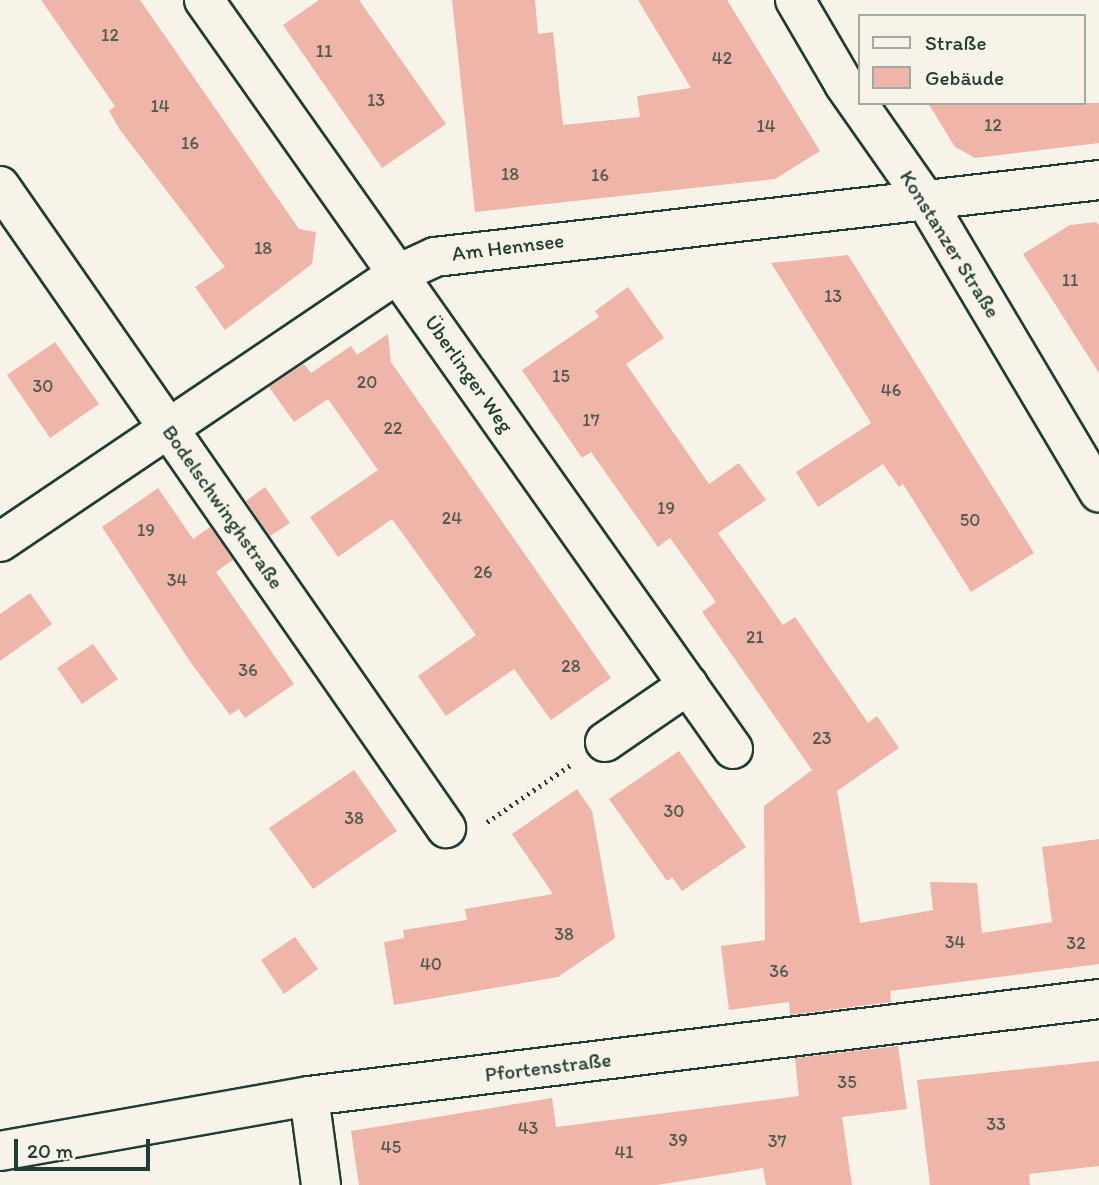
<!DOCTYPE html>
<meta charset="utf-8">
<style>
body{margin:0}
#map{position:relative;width:1099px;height:1185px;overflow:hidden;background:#f7f3e8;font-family:Itim,sans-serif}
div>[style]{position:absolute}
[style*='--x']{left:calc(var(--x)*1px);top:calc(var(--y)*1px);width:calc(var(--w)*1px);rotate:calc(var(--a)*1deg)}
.building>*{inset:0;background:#efb5a9}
.path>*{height:4.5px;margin-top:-2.25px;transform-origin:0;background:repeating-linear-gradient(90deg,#1f3d34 0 2px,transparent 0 7px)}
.roads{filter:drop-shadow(2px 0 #1f3d34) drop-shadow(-2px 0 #1f3d34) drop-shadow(0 2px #1f3d34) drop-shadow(0 -2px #1f3d34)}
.minor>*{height:38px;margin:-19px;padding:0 19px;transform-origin:19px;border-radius:19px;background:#f7f3e8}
span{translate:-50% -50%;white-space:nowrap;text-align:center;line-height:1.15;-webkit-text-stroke:7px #f7f3e8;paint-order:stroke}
.number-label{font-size:18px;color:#535b51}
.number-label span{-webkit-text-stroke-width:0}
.street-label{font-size:21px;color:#1f3d34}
.legend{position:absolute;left:858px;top:14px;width:228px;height:91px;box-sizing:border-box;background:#f7f3e8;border:2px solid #a1aaa0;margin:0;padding:9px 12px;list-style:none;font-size:21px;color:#1f3d34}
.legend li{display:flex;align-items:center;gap:14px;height:35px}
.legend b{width:35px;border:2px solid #a1aaa0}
.scale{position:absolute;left:14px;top:1139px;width:136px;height:32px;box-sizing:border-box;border:4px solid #1f3d34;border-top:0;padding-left:9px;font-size:21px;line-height:24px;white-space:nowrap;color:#1f3d34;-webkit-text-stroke:5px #f7f3e8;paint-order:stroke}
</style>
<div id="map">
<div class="building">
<i style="clip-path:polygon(41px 0,140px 0,299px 229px,316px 232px,312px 264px,225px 330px,195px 287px,225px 267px,120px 130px,109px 111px,115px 106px)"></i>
<i style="clip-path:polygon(319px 0,359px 0,446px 124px,382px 168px,283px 25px)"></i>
<i style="clip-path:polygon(452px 0,535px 0,538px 34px,553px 32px,563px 125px,640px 117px,637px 96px,691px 88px,638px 0,727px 0,820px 151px,775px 179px,475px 212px)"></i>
<i style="clip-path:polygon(928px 103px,1099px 103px,1099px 143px,975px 158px,955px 147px)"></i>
<i style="clip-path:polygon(1096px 222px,1099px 225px,1099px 373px,1023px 254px,1070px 225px)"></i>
<i style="clip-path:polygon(848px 255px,1034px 553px,971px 592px,903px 484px,899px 487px,883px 464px,818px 507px,796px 472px,871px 423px,771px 263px)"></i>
<i style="clip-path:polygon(628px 287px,664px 338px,626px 364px,709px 484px,739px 463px,766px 500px,718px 533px,783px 625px,795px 617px,868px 723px,877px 716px,899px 748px,837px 791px,860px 923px,933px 910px,930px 882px,977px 883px,982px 933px,1052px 922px,1042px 847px,1099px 839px,1099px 964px,890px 991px,891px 1002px,790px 1015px,789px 1002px,729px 1010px,721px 946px,765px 940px,764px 806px,812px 770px,702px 612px,716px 602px,670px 538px,658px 547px,591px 452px,582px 458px,522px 370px,599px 317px,595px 311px)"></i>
<i style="clip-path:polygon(388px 334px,391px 362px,611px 678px,551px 720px,514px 669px,446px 716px,418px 676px,476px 635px,392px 519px,338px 557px,310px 517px,378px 470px,328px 399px,294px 422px,269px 387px,304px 364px,311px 373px,351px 346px,357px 355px)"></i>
<i style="clip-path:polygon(55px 342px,99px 404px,50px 438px,7px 375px)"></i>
<i style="clip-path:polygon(265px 487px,290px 523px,270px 536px,246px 501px)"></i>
<i style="clip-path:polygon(158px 488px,193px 539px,210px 527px,233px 560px,216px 572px,294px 684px,245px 718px,239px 709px,230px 715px,191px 663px,102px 527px)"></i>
<i style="clip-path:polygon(30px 593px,52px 624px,0 661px,0 614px)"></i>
<i style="clip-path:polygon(93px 644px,118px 679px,82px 704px,57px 668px)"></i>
<i style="clip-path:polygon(679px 751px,746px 847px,682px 891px,672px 877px,667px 881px,609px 799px)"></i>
<i style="clip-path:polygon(354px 770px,397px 831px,313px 889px,269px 828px)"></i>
<i style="clip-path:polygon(577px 789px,592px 811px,615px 938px,558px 977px,394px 1005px,384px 942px,404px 938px,403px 930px,467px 920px,465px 909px,553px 894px,512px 834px)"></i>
<i style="clip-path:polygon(295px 937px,318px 969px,284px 994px,261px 960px)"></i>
<i style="clip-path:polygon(898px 1046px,907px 1109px,842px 1117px,852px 1185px,766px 1185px,763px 1168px,657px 1185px,359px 1185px,351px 1131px,552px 1098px,556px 1127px,799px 1096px,795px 1058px)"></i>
<i style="clip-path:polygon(1099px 1061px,1099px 1166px,1029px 1174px,1030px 1185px,930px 1185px,917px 1080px)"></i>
</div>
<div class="path">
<i style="--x:487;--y:822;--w:103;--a:-34.3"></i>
</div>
<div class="roads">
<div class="minor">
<i style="--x:204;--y:0;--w:917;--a:54.77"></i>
<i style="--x:795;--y:0;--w:97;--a:59.7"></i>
<i style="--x:844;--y:84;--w:143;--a:55"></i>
<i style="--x:926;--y:201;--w:339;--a:59.3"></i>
<i style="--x:0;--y:186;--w:782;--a:55.21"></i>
<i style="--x:0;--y:542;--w:480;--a:-34"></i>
<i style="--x:398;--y:274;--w:41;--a:-24.7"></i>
<i style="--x:435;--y:257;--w:668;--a:-6.61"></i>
<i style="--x:605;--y:742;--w:101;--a:-34.5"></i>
<i style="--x:309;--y:1096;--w:90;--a:82.3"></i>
<i style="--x:0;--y:1151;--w:314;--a:-10.1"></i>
<i style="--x:309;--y:1096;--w:796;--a:-7"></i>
</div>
</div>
<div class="number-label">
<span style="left:110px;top:35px">12</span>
<span style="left:324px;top:51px">11</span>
<span style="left:722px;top:58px">42</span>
<span style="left:376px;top:100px">13</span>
<span style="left:160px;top:106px">14</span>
<span style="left:993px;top:125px">12</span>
<span style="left:766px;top:126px">14</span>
<span style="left:190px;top:143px">16</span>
<span style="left:510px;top:174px">18</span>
<span style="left:600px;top:175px">16</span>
<span style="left:263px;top:248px">18</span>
<span style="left:1070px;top:280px">11</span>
<span style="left:833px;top:296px">13</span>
<span style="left:561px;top:376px">15</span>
<span style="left:367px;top:382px">20</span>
<span style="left:43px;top:386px">30</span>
<span style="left:891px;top:390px">46</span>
<span style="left:591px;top:420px">17</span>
<span style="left:393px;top:428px">22</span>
<span style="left:666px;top:508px">19</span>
<span style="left:452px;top:518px">24</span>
<span style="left:970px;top:520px">50</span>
<span style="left:146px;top:530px">19</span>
<span style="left:483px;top:572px">26</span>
<span style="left:177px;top:580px">34</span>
<span style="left:755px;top:637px">21</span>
<span style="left:571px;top:666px">28</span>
<span style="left:248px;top:670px">36</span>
<span style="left:822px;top:738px">23</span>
<span style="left:674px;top:811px">30</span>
<span style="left:354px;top:818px">38</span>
<span style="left:564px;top:934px">38</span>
<span style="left:955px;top:942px">34</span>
<span style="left:1076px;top:943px">32</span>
<span style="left:431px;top:964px">40</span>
<span style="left:779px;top:971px">36</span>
<span style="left:847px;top:1082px">35</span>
<span style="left:996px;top:1124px">33</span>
<span style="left:528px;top:1128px">43</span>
<span style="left:678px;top:1140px">39</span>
<span style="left:777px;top:1141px">37</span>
<span style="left:391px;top:1147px">45</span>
<span style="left:624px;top:1152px">41</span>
</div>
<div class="street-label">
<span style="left:950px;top:244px;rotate:58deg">Konstanzer Straße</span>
<span style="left:508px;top:247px;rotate:-7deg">Am Hennsee</span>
<span style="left:469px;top:374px;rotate:55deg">Überlinger Weg</span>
<span style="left:223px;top:507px;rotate:55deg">Bodelschwinghstraße</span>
<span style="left:548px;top:1067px;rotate:-7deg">Pfortenstraße</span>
</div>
<ul class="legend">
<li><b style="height:9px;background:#f7f3e8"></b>Straße</li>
<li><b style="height:19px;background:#efb5a9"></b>Gebäude</li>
</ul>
<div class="scale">20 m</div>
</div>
